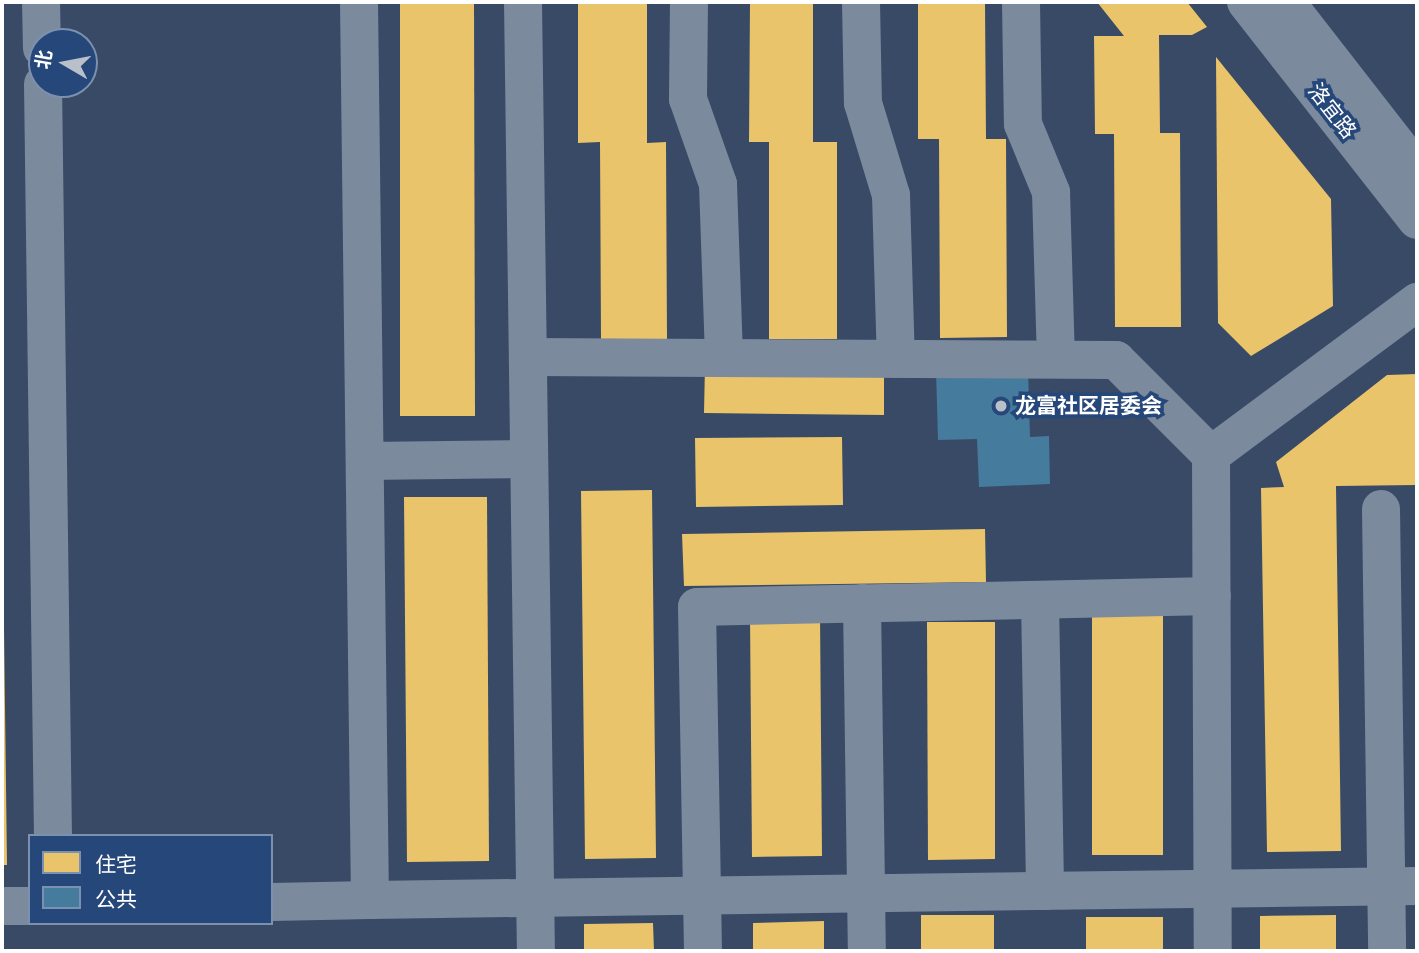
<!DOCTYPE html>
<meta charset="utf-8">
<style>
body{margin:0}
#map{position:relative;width:1419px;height:953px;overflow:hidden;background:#384a66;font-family:Signika,"Noto Sans SC",sans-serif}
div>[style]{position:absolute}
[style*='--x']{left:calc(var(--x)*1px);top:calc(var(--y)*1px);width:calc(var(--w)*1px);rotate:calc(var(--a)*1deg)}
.homes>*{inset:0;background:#e9c46a}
.public>*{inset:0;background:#457b9d}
.minor>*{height:38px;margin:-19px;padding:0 19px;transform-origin:19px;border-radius:19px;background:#7c8a9d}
.dots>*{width:19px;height:19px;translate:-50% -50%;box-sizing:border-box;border:4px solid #254779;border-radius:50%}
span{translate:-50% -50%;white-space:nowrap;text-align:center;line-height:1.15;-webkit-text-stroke:7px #254779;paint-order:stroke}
.street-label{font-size:21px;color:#fff}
.poi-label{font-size:21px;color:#fff;font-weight:700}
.left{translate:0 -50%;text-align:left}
.frame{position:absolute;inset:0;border:4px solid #fff;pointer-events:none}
.legend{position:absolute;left:28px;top:834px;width:245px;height:91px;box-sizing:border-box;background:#254779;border:2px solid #7c91af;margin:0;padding:9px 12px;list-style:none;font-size:21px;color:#fff}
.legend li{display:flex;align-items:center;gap:14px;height:35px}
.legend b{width:35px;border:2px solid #7c91af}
.north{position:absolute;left:28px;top:28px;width:70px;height:70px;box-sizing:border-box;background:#254779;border:2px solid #7c91af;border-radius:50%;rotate:280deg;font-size:19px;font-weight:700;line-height:28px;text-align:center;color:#fff}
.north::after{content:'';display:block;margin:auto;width:24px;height:32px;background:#b9c0c9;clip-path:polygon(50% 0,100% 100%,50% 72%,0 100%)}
</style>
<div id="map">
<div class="homes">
<i style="clip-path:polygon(400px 2px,474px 2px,475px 416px,400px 416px)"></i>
<i style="clip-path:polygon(578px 2px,647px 2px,647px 143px,666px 142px,667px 340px,601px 339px,600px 142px,578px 143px)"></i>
<i style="clip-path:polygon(750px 2px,813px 2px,813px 142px,837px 142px,837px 339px,769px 339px,769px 142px,749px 142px)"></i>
<i style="clip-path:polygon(918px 2px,985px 2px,986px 139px,1006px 139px,1007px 337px,940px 338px,939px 139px,918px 139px)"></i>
<i style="clip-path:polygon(1097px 2px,1187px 2px,1207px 27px,1192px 35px,1159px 35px,1160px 133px,1180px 133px,1181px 327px,1115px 327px,1114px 134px,1095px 134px,1094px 36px,1124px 36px)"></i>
<i style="clip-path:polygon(1216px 57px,1331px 199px,1333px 306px,1251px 356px,1218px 323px)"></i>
<i style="clip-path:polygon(705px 365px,884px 367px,884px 415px,704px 413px)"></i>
<i style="clip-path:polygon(1417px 374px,1417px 485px,1336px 486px,1341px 851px,1267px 852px,1261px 488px,1284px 487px,1276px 462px,1387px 375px)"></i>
<i style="clip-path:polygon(842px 437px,843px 505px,696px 507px,695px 438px)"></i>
<i style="clip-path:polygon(2px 469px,7px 865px,2px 865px)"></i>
<i style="clip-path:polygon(652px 490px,656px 858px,585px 859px,581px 491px)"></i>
<i style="clip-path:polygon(404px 497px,487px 497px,489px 861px,407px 862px)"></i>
<i style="clip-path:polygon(985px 529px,986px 582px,684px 586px,682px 534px)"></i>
<i style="clip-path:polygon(1092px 608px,1163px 608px,1163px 855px,1092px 855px)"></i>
<i style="clip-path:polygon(820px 615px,822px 856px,752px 857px,750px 616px)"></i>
<i style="clip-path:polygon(927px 622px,995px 622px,995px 859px,928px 860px)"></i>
<i style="clip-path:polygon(921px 915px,994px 915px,994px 951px,921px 951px)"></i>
<i style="clip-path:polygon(1336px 915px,1336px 951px,1260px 951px,1260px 916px)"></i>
<i style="clip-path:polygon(1086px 917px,1163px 917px,1163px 951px,1086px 951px)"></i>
<i style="clip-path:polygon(824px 921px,824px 951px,753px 951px,753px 923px)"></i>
<i style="clip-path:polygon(653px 923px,654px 951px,584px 951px,584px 924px)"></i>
</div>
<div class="public">
<i style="clip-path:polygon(1028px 367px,1030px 437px,1049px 436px,1050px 484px,979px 487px,977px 439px,938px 440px,936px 370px)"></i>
</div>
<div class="minor">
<i style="--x:41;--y:2;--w:46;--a:88.8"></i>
<i style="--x:359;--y:2;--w:898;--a:89.3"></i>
<i style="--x:370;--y:900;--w:1047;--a:-0.77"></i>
<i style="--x:523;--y:2;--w:949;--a:89.22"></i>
<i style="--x:689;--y:2;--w:97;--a:90.6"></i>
<i style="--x:688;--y:99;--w:90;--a:70.6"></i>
<i style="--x:718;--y:184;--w:174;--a:88"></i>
<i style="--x:861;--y:2;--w:101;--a:88.9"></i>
<i style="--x:863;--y:103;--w:96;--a:73.1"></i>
<i style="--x:891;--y:195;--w:164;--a:88.3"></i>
<i style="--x:1021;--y:2;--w:122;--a:89.1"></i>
<i style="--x:1023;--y:124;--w:74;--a:67.6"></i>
<i style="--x:1051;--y:192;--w:167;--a:88.3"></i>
<i style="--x:1246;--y:2;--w:277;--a:51.9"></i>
<i style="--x:1286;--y:2;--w:213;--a:52.1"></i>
<i style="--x:43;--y:84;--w:752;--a:89.24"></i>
<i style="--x:528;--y:357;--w:588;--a:0.29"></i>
<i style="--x:1116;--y:360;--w:134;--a:45"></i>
<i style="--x:1211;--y:455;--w:496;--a:89.8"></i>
<i style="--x:1211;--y:455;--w:257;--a:-36.6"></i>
<i style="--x:365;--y:461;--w:164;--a:-0.7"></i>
<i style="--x:1381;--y:509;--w:442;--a:89.2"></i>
<i style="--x:1040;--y:600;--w:291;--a:89"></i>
<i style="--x:862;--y:603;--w:348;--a:89.2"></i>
<i style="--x:271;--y:902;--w:99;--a:-1.2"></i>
<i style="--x:2;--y:906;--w:28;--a:0"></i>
<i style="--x:703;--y:951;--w:344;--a:-91"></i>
<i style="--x:697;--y:607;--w:515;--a:-1.22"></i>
</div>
<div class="dots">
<i style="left:1001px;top:406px;background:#b9c0c9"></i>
</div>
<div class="street-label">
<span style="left:1332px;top:111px;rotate:52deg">洛宜路</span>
</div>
<div class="poi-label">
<span class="left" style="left:1015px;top:406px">龙富社区居委会</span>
</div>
<div class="frame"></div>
<ul class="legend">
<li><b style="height:19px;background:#e9c46a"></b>住宅</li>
<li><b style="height:19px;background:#457b9d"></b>公共</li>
</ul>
<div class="north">北</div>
</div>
